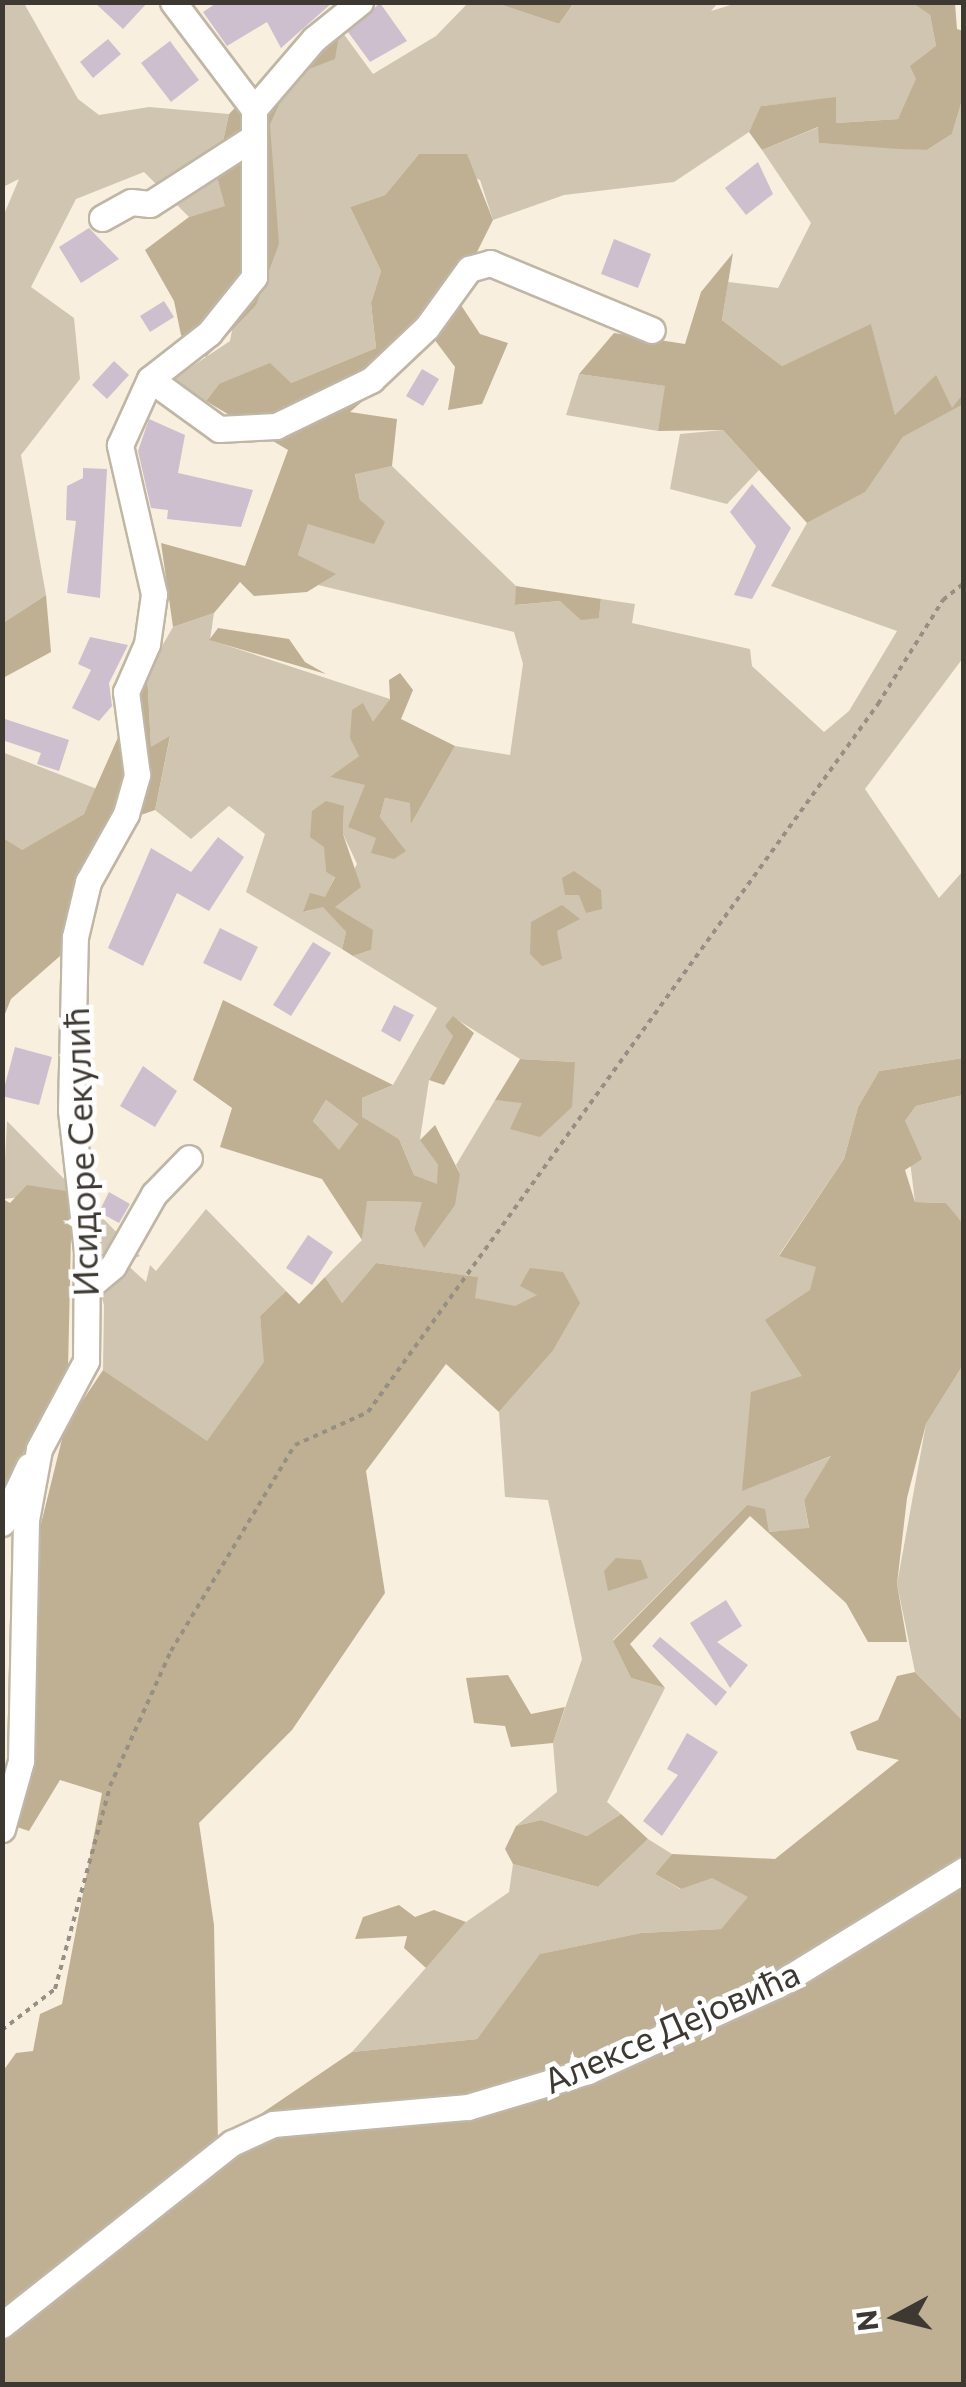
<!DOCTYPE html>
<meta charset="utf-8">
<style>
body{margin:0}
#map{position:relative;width:966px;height:2387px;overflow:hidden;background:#f9efde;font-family:Commissioner,sans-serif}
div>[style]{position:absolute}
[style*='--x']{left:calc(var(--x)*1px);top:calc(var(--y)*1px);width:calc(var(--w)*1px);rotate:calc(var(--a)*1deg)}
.green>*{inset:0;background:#d0c5b0}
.forest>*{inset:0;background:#bfb094}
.building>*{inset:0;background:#cdbfce}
.path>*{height:4px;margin-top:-2px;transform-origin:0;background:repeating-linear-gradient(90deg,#968f83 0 5px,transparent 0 10px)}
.roads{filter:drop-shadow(2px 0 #bfb6a5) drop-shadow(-2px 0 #bfb6a5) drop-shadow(0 2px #bfb6a5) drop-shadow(0 -2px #bfb6a5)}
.minor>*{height:25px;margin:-12.5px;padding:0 12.5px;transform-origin:12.5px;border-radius:12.5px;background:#fff}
span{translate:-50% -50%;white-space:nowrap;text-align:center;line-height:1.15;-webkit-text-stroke:9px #fefefe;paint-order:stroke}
.street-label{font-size:35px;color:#3d3932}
.frame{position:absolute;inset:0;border:5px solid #3d3932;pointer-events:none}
.north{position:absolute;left:846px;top:2267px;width:100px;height:100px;-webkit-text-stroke:8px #fefefe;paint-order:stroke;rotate:263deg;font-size:28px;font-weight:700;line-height:40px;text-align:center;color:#3d3932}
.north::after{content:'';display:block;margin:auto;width:35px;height:45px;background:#3d3932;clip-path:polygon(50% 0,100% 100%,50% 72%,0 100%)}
</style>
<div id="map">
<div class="green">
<i style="clip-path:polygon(11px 2px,25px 5px,78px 99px,99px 115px,149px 107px,229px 114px,216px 173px,226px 206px,189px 217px,144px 172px,76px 199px,31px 287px,74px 318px,80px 379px,21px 455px,46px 595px,3px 623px,2px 219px,19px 179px,3px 187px,2px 3px)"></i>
<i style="clip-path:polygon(575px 2px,718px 3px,711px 11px,737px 3px,913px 2px,930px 15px,936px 46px,898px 119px,836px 123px,836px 98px,762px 106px,749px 132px,674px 182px,564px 195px,493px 220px,480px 180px,419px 154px,385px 195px,350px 207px,381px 271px,371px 303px,376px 348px,291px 383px,219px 384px,206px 401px,170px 381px,230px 341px,270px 125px,293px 75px,340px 29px,373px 74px,436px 36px,468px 3px,496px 3px,559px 24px)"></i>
<i style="clip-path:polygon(963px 97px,963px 658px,865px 789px,939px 898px,963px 871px,963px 1058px,879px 1071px,858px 1107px,844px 1159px,779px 1255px,817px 1266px,803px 1377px,742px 1490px,832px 1456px,804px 1500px,809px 1529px,768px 1532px,747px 1505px,613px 1640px,631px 1678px,665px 1688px,607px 1802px,621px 1814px,587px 1836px,541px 1820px,516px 1826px,557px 1792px,553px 1743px,582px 1659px,548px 1500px,505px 1497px,499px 1412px,552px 1352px,538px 1295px,515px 1307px,474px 1298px,477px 1277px,376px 1263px,342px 1303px,325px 1277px,362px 1240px,366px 1201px,423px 1202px,414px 1230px,424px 1247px,460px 1174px,456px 1165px,495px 1100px,523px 1102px,575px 1062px,520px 1059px,453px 1017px,453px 1036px,429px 1080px,420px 1139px,438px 1165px,438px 1185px,414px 1175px,399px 1139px,362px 1118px,362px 1098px,393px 1085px,437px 1008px,353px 956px,371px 950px,334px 906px,357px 864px,343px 834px,344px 806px,325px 847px,326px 872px,335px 876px,325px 898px,305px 912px,323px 906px,346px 932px,342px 949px,246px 892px,265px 834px,229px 806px,191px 839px,155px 810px,170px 737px,151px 748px,147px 672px,173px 627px,214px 613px,210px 640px,390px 699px,359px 756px,331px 777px,366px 785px,377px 838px,405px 850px,380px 817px,385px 798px,411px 803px,412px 822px,455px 746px,510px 755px,523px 664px,514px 632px,318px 585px,334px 574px,298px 555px,308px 523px,343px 531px,360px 500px,355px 473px,392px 466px,516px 586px,516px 605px,560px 601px,599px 617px,601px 599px,635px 604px,632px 623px,750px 649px,752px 666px,824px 732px,849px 711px,897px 631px,771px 586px,807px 523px,864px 492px,903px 437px,951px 410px,895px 416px,871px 325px,782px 366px,722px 320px,728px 282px,778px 288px,811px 223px,762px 150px,819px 127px,820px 143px,927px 150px,952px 134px)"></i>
<i style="clip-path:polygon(579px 374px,666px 386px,658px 431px,566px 415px)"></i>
<i style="clip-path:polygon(723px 430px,759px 470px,727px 504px,670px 489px,680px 434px)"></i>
<i style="clip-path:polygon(2px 752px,97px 789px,84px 814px,21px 851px,3px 838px)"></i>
<i style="clip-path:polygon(963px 1095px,963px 1225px,946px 1203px,915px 1202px,905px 1121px,916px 1106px)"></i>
<i style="clip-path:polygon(326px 1100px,358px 1124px,339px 1151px,313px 1121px)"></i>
<i style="clip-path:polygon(7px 1121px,140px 1256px,124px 1262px,146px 1282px,150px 1265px,156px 1271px,206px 1209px,286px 1291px,260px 1316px,265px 1362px,207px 1442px,103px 1370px,104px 1305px,72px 1192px,3px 1199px)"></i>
<i style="clip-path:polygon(963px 1365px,963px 1721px,915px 1672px,897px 1584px,926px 1424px)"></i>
<i style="clip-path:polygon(648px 1839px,672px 1854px,655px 1874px,680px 1889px,712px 1877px,749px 1897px,721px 1929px,641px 1933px,541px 1954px,477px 2039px,352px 2052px,466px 1922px,509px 1892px,513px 1864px,598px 1887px)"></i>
</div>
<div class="forest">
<i style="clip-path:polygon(496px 3px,574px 3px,559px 24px)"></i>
<i style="clip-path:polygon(913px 3px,955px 3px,957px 29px,963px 31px,963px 97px,952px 134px,927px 150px,899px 149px,819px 143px,818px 127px,762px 150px,749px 132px,761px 106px,836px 97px,836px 123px,898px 119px,916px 79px,910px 66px,936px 46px,930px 15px)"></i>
<i style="clip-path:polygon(340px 29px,335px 59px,293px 75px,270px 125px,279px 244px,256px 305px,206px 357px,181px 335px,174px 301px,145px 250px,189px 217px,225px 206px,216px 173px,229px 114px,297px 45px)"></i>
<i style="clip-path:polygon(419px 154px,467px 154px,493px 220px,455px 296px,480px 334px,508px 343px,482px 404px,448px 410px,455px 367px,434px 339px,350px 412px,397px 419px,392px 466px,355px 474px,360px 500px,385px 522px,374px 544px,308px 524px,298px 555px,336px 574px,307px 592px,254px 596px,240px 582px,214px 613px,173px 627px,161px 543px,245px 566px,288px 450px,206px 401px,219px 384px,270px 363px,291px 383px,376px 348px,371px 303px,381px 271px,350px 207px,385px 195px)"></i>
<i style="clip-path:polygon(733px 253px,722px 320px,782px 366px,871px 324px,895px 415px,936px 375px,952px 408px,963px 394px,963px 404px,903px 437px,865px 492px,807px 523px,723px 430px,658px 431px,665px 386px,579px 374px,614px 333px,685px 344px,701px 292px)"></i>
<i style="clip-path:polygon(516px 586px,601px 599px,599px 618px,581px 620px,560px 601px,515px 605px)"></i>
<i style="clip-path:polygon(46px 595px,51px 652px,3px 678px,3px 623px)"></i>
<i style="clip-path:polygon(218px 628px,289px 639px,305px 662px,326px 674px,209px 640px)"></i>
<i style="clip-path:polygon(147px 672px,151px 747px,170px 736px,155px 810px,110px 826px,60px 956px,11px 999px,3px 1019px,3px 838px,22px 850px,84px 814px)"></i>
<i style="clip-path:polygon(400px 673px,413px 690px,401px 719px,455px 746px,411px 824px,410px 803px,385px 798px,380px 817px,406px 851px,394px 859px,371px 853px,376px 838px,348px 827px,365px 785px,330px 777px,359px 756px,350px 738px,352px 710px,363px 703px,373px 722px,390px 699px,389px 680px)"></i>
<i style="clip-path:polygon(326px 801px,344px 806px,343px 834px,361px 887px,335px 907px,373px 930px,371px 950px,353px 956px,342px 949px,346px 932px,323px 907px,303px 912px,310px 893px,325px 897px,335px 877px,326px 872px,324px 847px,310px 837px,312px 811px)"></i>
<i style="clip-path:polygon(574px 871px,601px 890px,602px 909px,586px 913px,579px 895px,565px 895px,562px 878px)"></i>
<i style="clip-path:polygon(562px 905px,580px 919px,557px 931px,562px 959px,542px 966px,530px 954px,531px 922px)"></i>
<i style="clip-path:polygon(evenodd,223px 1000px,393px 1085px,362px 1098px,362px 1117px,399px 1139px,414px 1175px,437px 1184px,438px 1165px,420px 1140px,435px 1125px,460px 1174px,455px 1205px,424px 1248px,414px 1230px,422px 1202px,367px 1201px,362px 1240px,322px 1179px,220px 1147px,232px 1108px,193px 1080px,223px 1000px,326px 1100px,358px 1124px,339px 1150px,313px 1121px,326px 1100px)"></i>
<i style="clip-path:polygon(453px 1016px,474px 1033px,444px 1085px,429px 1080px,453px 1036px,445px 1026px)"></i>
<i style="clip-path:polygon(963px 1058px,963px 1095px,916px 1106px,905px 1121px,922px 1159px,905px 1170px,915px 1202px,946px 1203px,964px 1225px,963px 1365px,926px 1424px,907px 1498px,897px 1584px,907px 1642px,868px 1642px,846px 1603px,750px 1516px,630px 1644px,665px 1688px,631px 1678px,613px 1641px,747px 1505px,765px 1509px,769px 1532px,809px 1528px,804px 1500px,831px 1456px,742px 1491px,751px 1392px,802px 1376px,765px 1320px,810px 1290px,816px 1267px,779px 1256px,844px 1159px,858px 1107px,879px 1071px)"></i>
<i style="clip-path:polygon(520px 1059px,575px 1062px,572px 1107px,540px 1137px,510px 1129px,522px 1103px,495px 1100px)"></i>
<i style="clip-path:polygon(27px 1185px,72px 1192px,68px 1369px,3px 1491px,3px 1199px,10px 1203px)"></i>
<i style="clip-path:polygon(376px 1263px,478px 1277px,475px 1298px,515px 1306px,537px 1295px,520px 1286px,530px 1268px,563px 1272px,580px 1303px,552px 1352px,499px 1412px,446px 1364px,366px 1471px,385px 1593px,292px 1730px,199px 1823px,214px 1925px,218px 2143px,352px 2052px,477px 2039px,540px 1954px,641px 1933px,721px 1929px,748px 1897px,712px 1878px,681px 1889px,655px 1874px,672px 1854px,775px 1859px,899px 1760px,857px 1750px,850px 1732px,878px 1720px,897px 1676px,915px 1672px,963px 1721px,963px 2384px,3px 2384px,3px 2071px,16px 2053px,33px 2051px,40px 2014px,62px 2004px,102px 1793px,60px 1780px,29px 1831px,14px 1826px,36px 1746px,39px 1532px,65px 1427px,103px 1370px,207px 1441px,264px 1362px,260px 1316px,286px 1291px,299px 1304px,325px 1277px,342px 1303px)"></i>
<i style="clip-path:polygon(616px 1558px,641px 1560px,648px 1578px,608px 1591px,604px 1571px)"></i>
<i style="clip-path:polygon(508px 1675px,531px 1714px,565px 1707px,553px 1743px,511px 1747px,505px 1726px,474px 1723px,466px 1678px)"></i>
<i style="clip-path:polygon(621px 1814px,648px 1839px,598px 1887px,513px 1864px,505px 1849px,516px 1826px,541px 1820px,587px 1836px)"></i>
<i style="clip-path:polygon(399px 1905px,415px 1917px,434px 1910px,466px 1922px,426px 1968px,404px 1948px,407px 1936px,355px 1939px,363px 1917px)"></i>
</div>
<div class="building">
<i style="clip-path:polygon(94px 2px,148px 2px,123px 29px)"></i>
<i style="clip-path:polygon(218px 2px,333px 2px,281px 48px,267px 22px,227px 46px,203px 12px)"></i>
<i style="clip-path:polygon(380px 3px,407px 41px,370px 62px,348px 32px)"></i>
<i style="clip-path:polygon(108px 39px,121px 54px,93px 78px,80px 62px)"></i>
<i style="clip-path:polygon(170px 41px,199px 80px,171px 102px,141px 63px)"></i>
<i style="clip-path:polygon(758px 162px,773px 194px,746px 215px,725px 188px)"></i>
<i style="clip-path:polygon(89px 228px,119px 259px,81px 283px,59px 247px)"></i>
<i style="clip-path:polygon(614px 239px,651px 254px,638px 288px,601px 274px)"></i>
<i style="clip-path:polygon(164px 301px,174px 317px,150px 332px,140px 316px)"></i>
<i style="clip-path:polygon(114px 361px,129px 375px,107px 399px,92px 385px)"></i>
<i style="clip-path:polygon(422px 369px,439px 379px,423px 406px,406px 396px)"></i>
<i style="clip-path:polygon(149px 419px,185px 435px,178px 473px,253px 490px,241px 527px,167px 519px,168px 510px,151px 508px,138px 451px)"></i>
<i style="clip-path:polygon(83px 468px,107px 469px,100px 598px,67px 593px,76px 521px,66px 520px,67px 486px,83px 478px)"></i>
<i style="clip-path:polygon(752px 484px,791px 528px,752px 599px,734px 595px,756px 546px,730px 512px)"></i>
<i style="clip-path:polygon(90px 637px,128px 645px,109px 683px,112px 706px,99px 721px,72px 708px,91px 670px,78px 664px)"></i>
<i style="clip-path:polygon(2px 718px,69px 740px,59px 771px,37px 764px,41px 753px,2px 740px)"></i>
<i style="clip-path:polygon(218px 837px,244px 857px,209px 911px,177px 893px,143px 966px,108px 948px,151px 848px,191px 872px)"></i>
<i style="clip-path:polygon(220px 928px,258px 947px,241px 981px,203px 963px)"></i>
<i style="clip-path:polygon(313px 942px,331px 953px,291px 1016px,273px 1005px)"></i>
<i style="clip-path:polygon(394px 1005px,414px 1015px,400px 1042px,381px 1031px)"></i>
<i style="clip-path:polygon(15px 1047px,52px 1057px,39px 1105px,2px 1096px)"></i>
<i style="clip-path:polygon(143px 1066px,177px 1091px,155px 1127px,120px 1106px)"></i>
<i style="clip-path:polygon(109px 1192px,130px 1204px,119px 1223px,99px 1212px)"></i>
<i style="clip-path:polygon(308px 1235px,333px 1252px,312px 1285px,286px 1268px)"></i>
<i style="clip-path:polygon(726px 1600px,742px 1626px,717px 1642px,748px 1665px,730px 1688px,690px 1623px)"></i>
<i style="clip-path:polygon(660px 1637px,727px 1692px,716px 1706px,652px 1646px)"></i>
<i style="clip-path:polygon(687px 1733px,718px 1752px,662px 1836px,643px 1821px,678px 1775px,667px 1769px)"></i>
</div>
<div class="path">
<i style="--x:2;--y:2030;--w:67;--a:-37.7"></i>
<i style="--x:55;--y:1989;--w:210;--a:-74.8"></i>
<i style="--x:110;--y:1786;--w:148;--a:-65.7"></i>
<i style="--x:171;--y:1651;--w:240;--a:-59"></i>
<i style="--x:295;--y:1445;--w:80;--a:-24.3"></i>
<i style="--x:368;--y:1412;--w:873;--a:-54.23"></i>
<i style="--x:878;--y:704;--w:123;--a:-58"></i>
<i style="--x:943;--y:600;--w:27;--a:-39"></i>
</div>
<div class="roads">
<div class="minor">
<i style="--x:173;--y:2;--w:134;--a:52.9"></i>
<i style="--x:102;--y:218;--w:33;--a:-29"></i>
<i style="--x:131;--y:202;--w:19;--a:6"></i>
<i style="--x:150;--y:204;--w:120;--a:-32.8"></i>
<i style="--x:150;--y:379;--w:85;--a:35.9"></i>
<i style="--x:219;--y:429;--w:57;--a:-3"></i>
<i style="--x:276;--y:426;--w:106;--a:-25.8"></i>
<i style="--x:371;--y:380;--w:77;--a:-43.4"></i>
<i style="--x:427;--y:327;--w:72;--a:-54.1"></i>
<i style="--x:469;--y:269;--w:22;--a:-16"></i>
<i style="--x:490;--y:263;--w:175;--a:22.5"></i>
<i style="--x:87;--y:1288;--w:34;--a:-40"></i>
<i style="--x:113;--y:1266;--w:83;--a:-60.3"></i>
<i style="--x:154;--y:1194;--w:50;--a:-45.8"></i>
<i style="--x:2;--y:1523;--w:63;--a:-64.7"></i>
<i style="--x:2;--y:1829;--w:71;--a:-74.4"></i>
<i style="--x:21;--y:1761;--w:241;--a:-88.8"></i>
<i style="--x:26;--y:1520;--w:72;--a:-79.6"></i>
<i style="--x:39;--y:1449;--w:100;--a:-61.9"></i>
<i style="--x:86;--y:1361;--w:110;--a:-89.5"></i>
<i style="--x:87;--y:1251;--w:142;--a:-96.5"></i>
<i style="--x:71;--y:1110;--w:173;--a:-88.7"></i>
<i style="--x:75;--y:937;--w:57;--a:-76.7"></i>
<i style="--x:88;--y:882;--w:78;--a:-60.8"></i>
<i style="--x:126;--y:814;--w:41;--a:-74.2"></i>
<i style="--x:137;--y:775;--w:84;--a:-97.5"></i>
<i style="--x:126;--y:692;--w:52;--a:-66.4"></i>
<i style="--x:147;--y:644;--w:50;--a:-82"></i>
<i style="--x:154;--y:594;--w:153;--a:-102.9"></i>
<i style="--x:120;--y:445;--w:72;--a:-65.6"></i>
<i style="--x:150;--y:379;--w:75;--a:-37.9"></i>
<i style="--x:209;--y:333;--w:72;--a:-51.2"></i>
<i style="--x:254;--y:277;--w:168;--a:-90"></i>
<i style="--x:254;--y:109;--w:92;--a:-49.4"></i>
<i style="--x:314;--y:39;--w:59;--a:-38.8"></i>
<i style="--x:2;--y:2325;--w:293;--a:-38.4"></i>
<i style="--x:232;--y:2143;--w:45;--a:-24.9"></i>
<i style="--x:273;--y:2124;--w:196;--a:-5"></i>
<i style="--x:468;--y:2107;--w:125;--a:-16.7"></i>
<i style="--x:588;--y:2071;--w:208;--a:-24.5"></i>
<i style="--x:777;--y:1985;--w:220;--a:-31.6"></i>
</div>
</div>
<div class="street-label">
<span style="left:80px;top:1152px;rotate:-92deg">Исидоре Секулић</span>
<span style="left:671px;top:2026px;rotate:-24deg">Алексе Дејовића</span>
</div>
<div class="frame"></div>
<div class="north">N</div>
</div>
